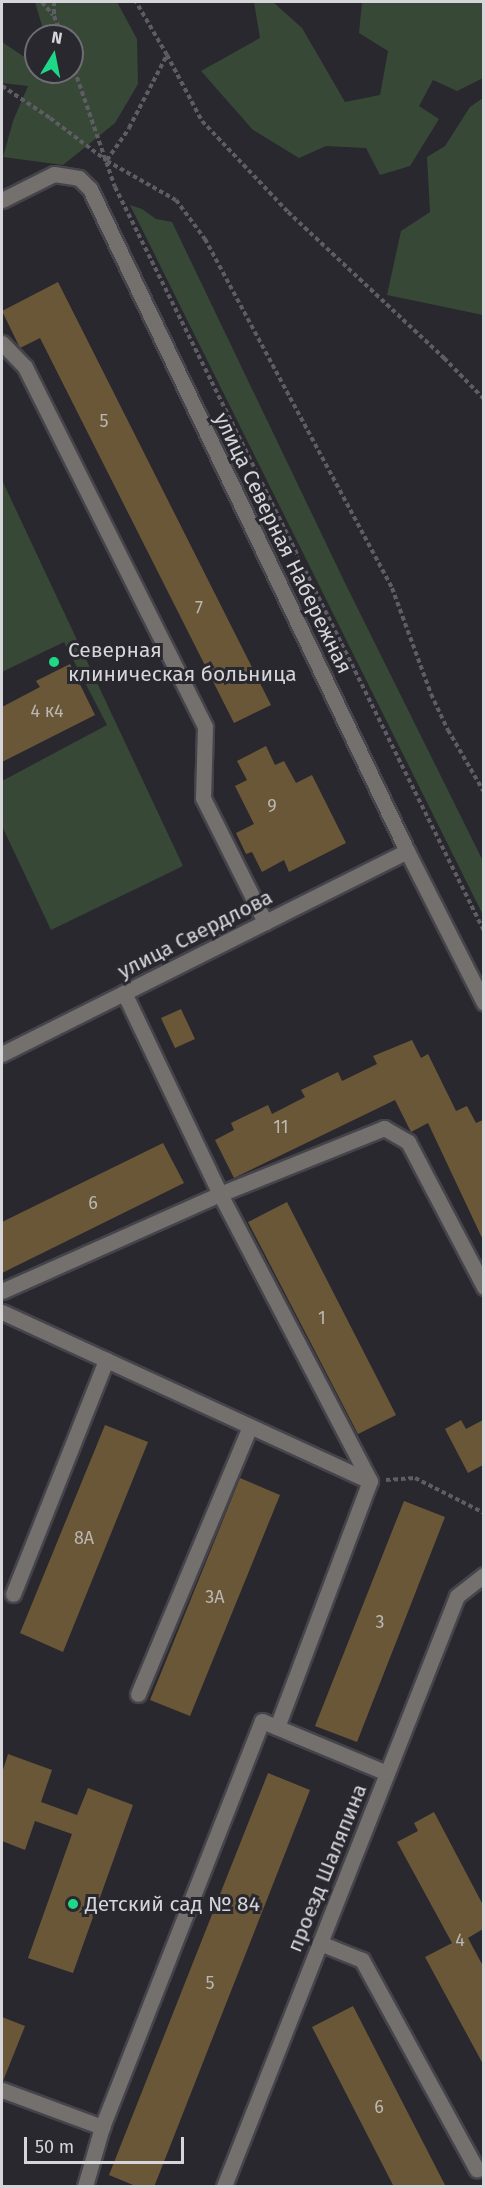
<!DOCTYPE html>
<meta charset="utf-8">
<style>
body{margin:0}
#map{position:relative;width:485px;height:2188px;overflow:hidden;background:#29282f;font-family:"Fira Sans",sans-serif}
div>[style]{position:absolute}
[style*='--x']{left:calc(var(--x)*1px);top:calc(var(--y)*1px);width:calc(var(--w)*1px);rotate:calc(var(--a)*1deg)}
.green>*{inset:0;background:#374836}
.building>*{inset:0;background:#6a5738}
.path>*{height:4px;margin-top:-2px;transform-origin:0;background:repeating-linear-gradient(90deg,#5e5d63 0 4.5px,transparent 0 7.5px)}
.roads{filter:drop-shadow(2px 0 #45444a) drop-shadow(-2px 0 #45444a) drop-shadow(0 2px #45444a) drop-shadow(0 -2px #45444a)}
.minor>*{height:15px;margin:-7.5px;padding:0 7.5px;transform-origin:7.5px;border-radius:7.5px;background:#74706e}
.dots>*{width:16px;height:16px;translate:-50% -50%;box-sizing:border-box;border:3px solid #29282f;border-radius:50%}
span{translate:-50% -50%;white-space:nowrap;text-align:center;line-height:1.15;-webkit-text-stroke:6px #29282f;paint-order:stroke}
.number-label{font-size:18px;color:#bab6b2}
.number-label span{-webkit-text-stroke-width:0}
.street-label{font-size:21px;color:#d5d5da}
.poi-label{font-size:21px;color:#d5d5da}
.left{translate:0 -50%;text-align:left}
.frame{position:absolute;inset:0;border:3px solid #d5d5da;pointer-events:none}
.north{position:absolute;left:24px;top:24px;width:60px;height:60px;box-sizing:border-box;background:#29282f;border:2px solid #6e6d73;border-radius:50%;rotate:10deg;font-size:16px;font-weight:700;line-height:24px;text-align:center;color:#d5d5da}
.north::after{content:'';display:block;margin:auto;width:21px;height:27px;background:#1fd887;clip-path:polygon(50% 0,100% 100%,50% 72%,0 100%)}
.scale{position:absolute;left:24px;top:2137px;width:160px;height:27px;box-sizing:border-box;border:3px solid #d5d5da;border-top:0;padding-left:8px;font-size:18px;line-height:21px;white-space:nowrap;color:#d5d5da;-webkit-text-stroke:4px #29282f;paint-order:stroke}
</style>
<div id="map">
<div class="green">
<i style="clip-path:polygon(35px 2px,117px 2px,137px 39px,138px 84px,115px 123px,63px 165px,3px 157px,13px 121px,28px 86px,2px 83px,2px 42px,32px 62px,36px 59px,36px 72px,72px 72px,72px 36px,45px 36px)"></i>
<i style="clip-path:polygon(254px 2px,273px 2px,302px 28px,345px 102px,380px 95px,388px 51px,359px 33px,362px 2px,483px 2px,483px 78px,457px 91px,433px 80px,419px 106px,439px 119px,410px 166px,380px 175px,366px 148px,326px 146px,299px 158px,253px 130px,201px 71px,260px 38px)"></i>
<i style="clip-path:polygon(483px 98px,483px 315px,387px 295px,401px 231px,430px 212px,427px 157px,445px 146px,470px 107px)"></i>
<i style="clip-path:polygon(130px 205px,142px 209px,156px 219px,172px 222px,346px 585px,483px 861px,483px 915px)"></i>
<i style="clip-path:polygon(2px 480px,183px 866px,51px 930px,2px 826px,2px 781px,107px 725px,64px 642px,2px 672px)"></i>
</div>
<div class="building">
<i style="clip-path:polygon(58px 282px,271px 705px,234px 723px,40px 338px,20px 348px,2px 311px)"></i>
<i style="clip-path:polygon(70px 664px,95px 715px,2px 762px,2px 707px,40px 687px,36px 681px)"></i>
<i style="clip-path:polygon(266px 746px,275px 765px,284px 761px,296px 783px,312px 775px,346px 843px,289px 872px,284px 860px,262px 872px,252px 852px,246px 854px,236px 833px,254px 824px,235px 786px,247px 780px,237px 761px)"></i>
<i style="clip-path:polygon(181px 1009px,195px 1039px,175px 1048px,161px 1018px)"></i>
<i style="clip-path:polygon(412px 1040px,421px 1058px,428px 1054px,456px 1111px,467px 1106px,476px 1123px,483px 1120px,483px 1240px,428px 1123px,411px 1132px,395px 1100px,234px 1178px,215px 1140px,234px 1130px,231px 1123px,268px 1105px,272px 1114px,305px 1097px,301px 1090px,338px 1072px,342px 1081px,377px 1064px,373px 1056px)"></i>
<i style="clip-path:polygon(163px 1143px,184px 1183px,2px 1273px,2px 1222px)"></i>
<i style="clip-path:polygon(287px 1202px,396px 1415px,358px 1434px,248px 1222px)"></i>
<i style="clip-path:polygon(461px 1420px,466px 1429px,483px 1420px,483px 1465px,468px 1473px,445px 1429px)"></i>
<i style="clip-path:polygon(105px 1425px,148px 1442px,63px 1652px,20px 1633px)"></i>
<i style="clip-path:polygon(240px 1478px,280px 1495px,190px 1716px,150px 1700px)"></i>
<i style="clip-path:polygon(404px 1501px,445px 1517px,357px 1742px,315px 1726px)"></i>
<i style="clip-path:polygon(8px 1754px,52px 1770px,41px 1802px,77px 1815px,88px 1788px,133px 1805px,73px 1973px,28px 1958px,72px 1834px,35px 1821px,25px 1850px,2px 1841px,2px 1773px)"></i>
<i style="clip-path:polygon(268px 1773px,310px 1790px,154px 2187px,138px 2187px,109px 2175px)"></i>
<i style="clip-path:polygon(434px 1812px,483px 1905px,483px 1929px,468px 1938px,483px 1966px,483px 2064px,425px 1957px,452px 1943px,397px 1842px,418px 1831px,414px 1823px)"></i>
<i style="clip-path:polygon(353px 2006px,446px 2187px,394px 2187px,312px 2027px)"></i>
<i style="clip-path:polygon(2px 2017px,25px 2026px,3px 2081px,2px 2080px)"></i>
</div>
<div class="path">
<i style="--x:42;--y:2;--w:17;--a:50"></i>
<i style="--x:54;--y:2;--w:14;--a:90"></i>
<i style="--x:54;--y:16;--w:22;--a:68"></i>
<i style="--x:167;--y:55;--w:75;--a:62.1"></i>
<i style="--x:202;--y:121;--w:125;--a:46.6"></i>
<i style="--x:288;--y:212;--w:214;--a:43.1"></i>
<i style="--x:444;--y:358;--w:57;--a:45.7"></i>
<i style="--x:72;--y:63;--w:131;--a:70.9"></i>
<i style="--x:115;--y:187;--w:830;--a:63.62"></i>
<i style="--x:2;--y:86;--w:58;--a:33.7"></i>
<i style="--x:50;--y:118;--w:71;--a:37"></i>
<i style="--x:107;--y:161;--w:79;--a:29.5"></i>
<i style="--x:176;--y:200;--w:49;--a:53.4"></i>
<i style="--x:205;--y:239;--w:396;--a:61.8"></i>
<i style="--x:392;--y:588;--w:113;--a:69.8"></i>
<i style="--x:431;--y:694;--w:40;--a:65"></i>
<i style="--x:448;--y:730;--w:72;--a:59.9"></i>
<i style="--x:107;--y:160;--w:39;--a:-55"></i>
<i style="--x:129;--y:128;--w:82;--a:-62.5"></i>
<i style="--x:167;--y:55;--w:61;--a:-120.3"></i>
<i style="--x:386;--y:1480;--w:29;--a:-4"></i>
<i style="--x:415;--y:1478;--w:77;--a:26.9"></i>
</div>
<div class="roads">
<div class="minor">
<i style="--x:2;--y:200;--w:58;--a:-26.6"></i>
<i style="--x:54;--y:174;--w:25;--a:9"></i>
<i style="--x:79;--y:178;--w:16;--a:45"></i>
<i style="--x:90;--y:189;--w:734;--a:64.41"></i>
<i style="--x:407;--y:851;--w:170;--a:63.1"></i>
<i style="--x:2;--y:343;--w:33;--a:46"></i>
<i style="--x:25;--y:367;--w:402;--a:63.4"></i>
<i style="--x:205;--y:727;--w:71;--a:91.6"></i>
<i style="--x:203;--y:798;--w:139;--a:63.4"></i>
<i style="--x:2;--y:1054;--w:453;--a:-26.6"></i>
<i style="--x:2;--y:1291;--w:239;--a:-24"></i>
<i style="--x:220;--y:1194;--w:177;--a:-21.9"></i>
<i style="--x:384;--y:1128;--w:28;--a:30"></i>
<i style="--x:408;--y:1142;--w:164;--a:62.3"></i>
<i style="--x:2;--y:1312;--w:405;--a:24.7"></i>
<i style="--x:370;--y:1481;--w:324;--a:-117.6"></i>
<i style="--x:220;--y:1194;--w:223;--a:-115.5"></i>
<i style="--x:13;--y:1594;--w:252;--a:-68.3"></i>
<i style="--x:138;--y:1694;--w:290;--a:-67.3"></i>
<i style="--x:277;--y:1727;--w:263;--a:-69.3"></i>
<i style="--x:320;--y:1943;--w:45;--a:22"></i>
<i style="--x:362;--y:1960;--w:239;--a:61.3"></i>
<i style="--x:2;--y:2090;--w:107;--a:20.3"></i>
<i style="--x:102;--y:2127;--w:436;--a:-68.5"></i>
<i style="--x:262;--y:1721;--w:135;--a:22.6"></i>
<i style="--x:85;--y:2186;--w:61;--a:-73.9"></i>
<i style="--x:224;--y:2186;--w:634;--a:-68.45"></i>
<i style="--x:457;--y:1596;--w:34;--a:-38"></i>
</div>
</div>
<div class="dots">
<i style="left:54px;top:662px;background:#1fd887"></i>
<i style="left:73px;top:1904px;background:#1fd887"></i>
</div>
<div class="number-label">
<span style="left:104px;top:421px">5</span>
<span style="left:199px;top:608px">7</span>
<span style="left:47px;top:711px">4 к4</span>
<span style="left:272px;top:806px">9</span>
<span style="left:281px;top:1127px">11</span>
<span style="left:93px;top:1203px">6</span>
<span style="left:322px;top:1318px">1</span>
<span style="left:84px;top:1538px">8А</span>
<span style="left:215px;top:1597px">3А</span>
<span style="left:380px;top:1622px">3</span>
<span style="left:460px;top:1940px">4</span>
<span style="left:210px;top:1983px">5</span>
<span style="left:379px;top:2107px">6</span>
</div>
<div class="street-label">
<span style="left:283px;top:543px;rotate:64deg">улица Северная Набережная</span>
<span style="left:195px;top:934px;rotate:-27deg">улица Свердлова</span>
<span style="left:327px;top:1868px;rotate:-68deg">проезд Шаляпина</span>
</div>
<div class="poi-label">
<span class="left" style="left:68px;top:662px">Северная<br>клиническая больница</span>
<span class="left" style="left:85px;top:1904px">Детский сад № 84</span>
</div>
<div class="frame"></div>
<div class="north">N</div>
<div class="scale">50 m</div>
</div>
